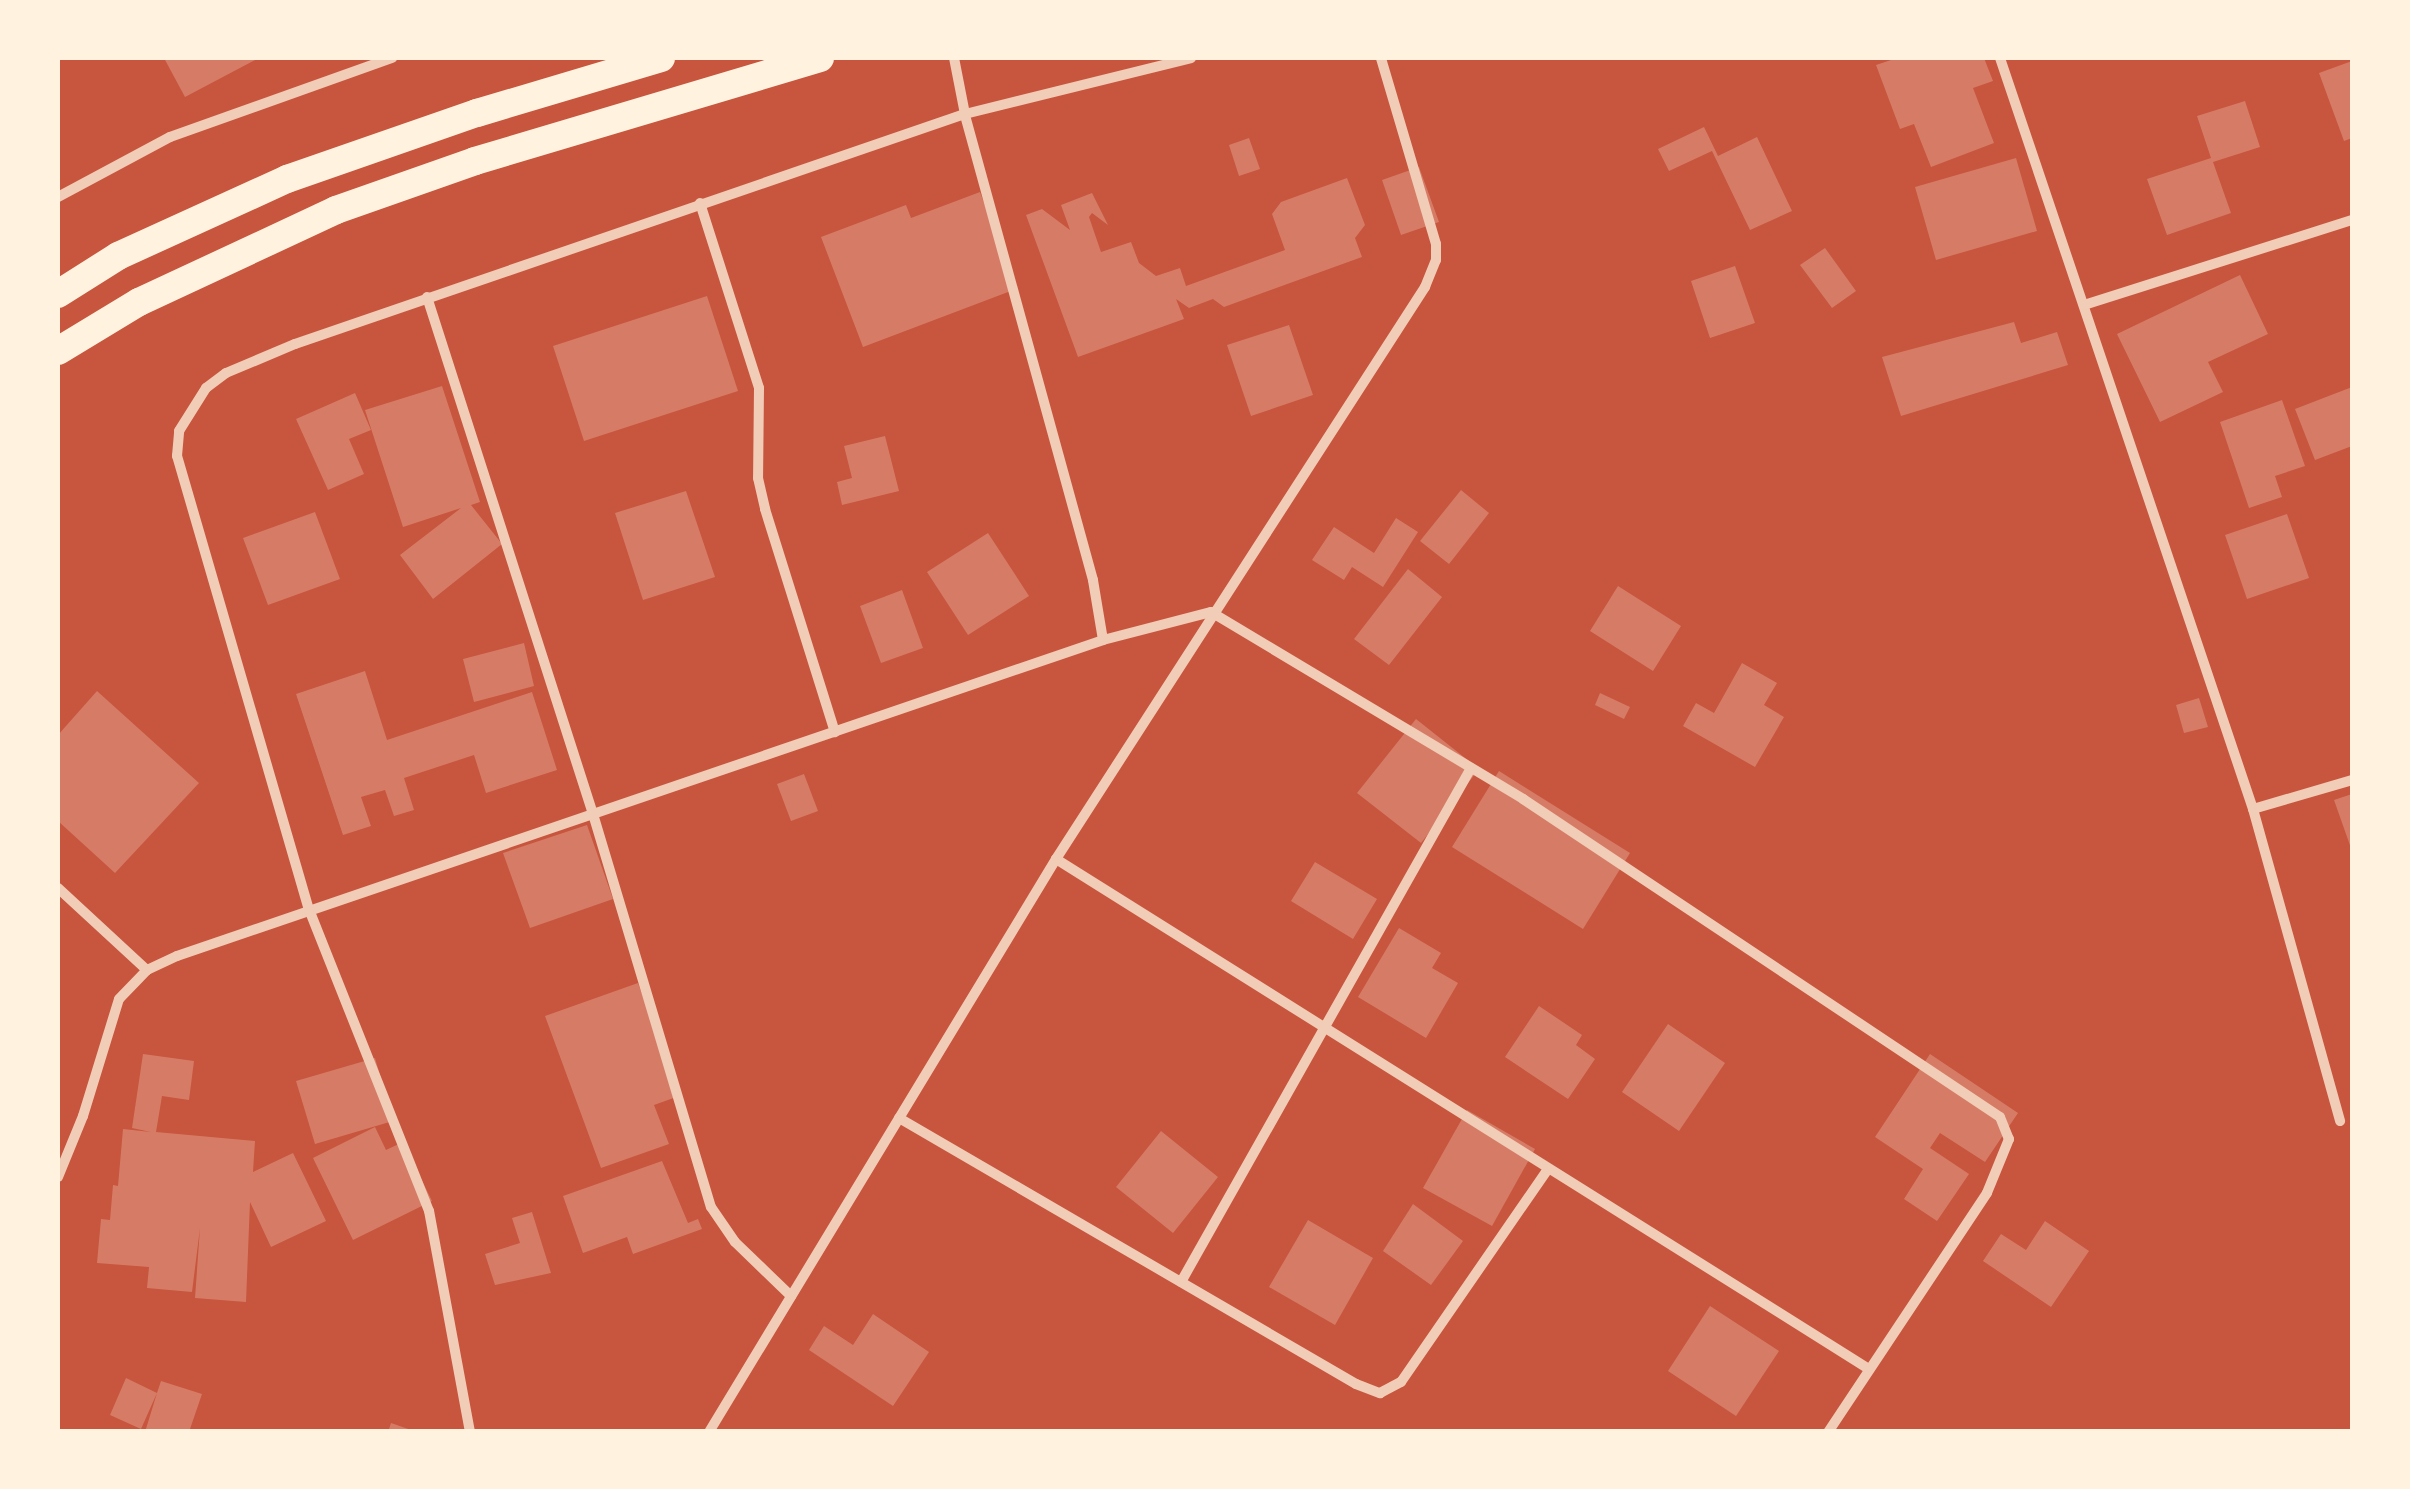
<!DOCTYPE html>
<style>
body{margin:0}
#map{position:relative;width:2410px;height:1489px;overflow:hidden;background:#c8553d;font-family:Barlow,sans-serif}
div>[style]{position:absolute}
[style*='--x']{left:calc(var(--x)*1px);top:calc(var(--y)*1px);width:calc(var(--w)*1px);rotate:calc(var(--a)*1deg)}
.building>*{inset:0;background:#d67c66}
.minor>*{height:10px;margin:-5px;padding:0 5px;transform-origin:5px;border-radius:5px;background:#f1ccb7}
.trunk>*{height:28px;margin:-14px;padding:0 14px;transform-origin:14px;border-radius:14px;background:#fff3e0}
span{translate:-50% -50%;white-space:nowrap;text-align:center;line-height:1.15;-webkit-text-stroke:10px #fff3e0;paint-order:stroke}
.frame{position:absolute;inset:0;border:60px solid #fff3e0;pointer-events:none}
</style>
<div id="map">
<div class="building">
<i style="clip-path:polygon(164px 58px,259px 58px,185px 97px)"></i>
<i style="clip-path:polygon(1897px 58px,1984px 58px,1993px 81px,1973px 88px,1994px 143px,1931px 167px,1914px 124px,1900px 129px,1876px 65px)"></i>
<i style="clip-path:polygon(2352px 61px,2352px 138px,2344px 141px,2319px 73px)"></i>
<i style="clip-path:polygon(2245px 101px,2260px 147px,2213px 162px,2231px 213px,2167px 235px,2147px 179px,2211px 158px,2197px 116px)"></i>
<i style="clip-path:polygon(1704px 127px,1718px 156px,1757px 137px,1792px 211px,1750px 230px,1712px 151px,1669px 171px,1658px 149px)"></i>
<i style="clip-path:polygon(1249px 138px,1260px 169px,1239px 176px,1229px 145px)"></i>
<i style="clip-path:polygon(2016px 158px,2037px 231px,1936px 260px,1915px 187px)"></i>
<i style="clip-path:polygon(1419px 167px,1439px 222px,1401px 235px,1382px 180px)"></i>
<i style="clip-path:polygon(1347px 178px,1365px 225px,1355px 238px,1362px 257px,1224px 307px,1213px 299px,1189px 308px,1176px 299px,1184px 319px,1078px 357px,1026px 215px,1042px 209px,1070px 230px,1061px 205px,1092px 193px,1108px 225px,1092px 213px,1089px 217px,1101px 252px,1131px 242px,1139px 263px,1156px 276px,1180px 268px,1186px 286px,1285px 250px,1272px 214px,1281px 202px)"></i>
<i style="clip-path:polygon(980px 192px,1016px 289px,863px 347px,821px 237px,906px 205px,911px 218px)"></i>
<i style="clip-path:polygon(1825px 248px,1856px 291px,1832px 308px,1800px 265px)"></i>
<i style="clip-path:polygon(1735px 266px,1755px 323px,1710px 338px,1691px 281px)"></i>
<i style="clip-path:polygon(2240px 275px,2268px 334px,2208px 362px,2223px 392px,2160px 422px,2117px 334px)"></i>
<i style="clip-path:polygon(707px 296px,738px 391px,584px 441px,553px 346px)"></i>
<i style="clip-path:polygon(2014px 322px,2021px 343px,2057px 332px,2068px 365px,1901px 416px,1882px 357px)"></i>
<i style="clip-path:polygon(1289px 325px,1313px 395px,1251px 416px,1227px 345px)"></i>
<i style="clip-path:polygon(442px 386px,480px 502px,471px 505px,502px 544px,433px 599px,400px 555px,461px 508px,403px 527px,365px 410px)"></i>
<i style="clip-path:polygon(2352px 387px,2352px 446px,2315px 460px,2295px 409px)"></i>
<i style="clip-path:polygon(355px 393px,371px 430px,349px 439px,364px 474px,328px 490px,296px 419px)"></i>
<i style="clip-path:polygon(2282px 400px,2305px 466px,2275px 476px,2282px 497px,2249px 508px,2220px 422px)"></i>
<i style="clip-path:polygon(885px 436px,899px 491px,842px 505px,837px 482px,852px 478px,844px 446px)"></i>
<i style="clip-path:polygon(1461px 490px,1489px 513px,1449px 564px,1420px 541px)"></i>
<i style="clip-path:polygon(686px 491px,715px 577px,643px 600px,615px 513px)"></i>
<i style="clip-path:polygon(315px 512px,340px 579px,268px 605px,243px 538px)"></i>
<i style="clip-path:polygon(2287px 514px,2309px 578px,2247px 599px,2225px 535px)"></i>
<i style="clip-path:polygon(1396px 518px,1418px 532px,1383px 587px,1352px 567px,1344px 580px,1312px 560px,1334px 527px,1374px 553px)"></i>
<i style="clip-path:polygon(988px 533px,1029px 596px,968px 635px,927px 572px)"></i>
<i style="clip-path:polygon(1408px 569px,1442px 597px,1389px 665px,1354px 639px)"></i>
<i style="clip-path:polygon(1618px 586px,1681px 626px,1653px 671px,1590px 631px)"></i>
<i style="clip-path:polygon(902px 590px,923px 648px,881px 663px,860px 606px)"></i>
<i style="clip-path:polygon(524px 643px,534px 686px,474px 702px,463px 659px)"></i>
<i style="clip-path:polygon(1742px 663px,1777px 683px,1764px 705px,1784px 717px,1755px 767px,1683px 726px,1696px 703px,1714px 713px)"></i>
<i style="clip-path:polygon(365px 671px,387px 740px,532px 692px,557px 770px,486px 793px,474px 755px,404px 778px,414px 810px,394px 816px,385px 790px,361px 797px,371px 826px,343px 835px,296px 694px)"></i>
<i style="clip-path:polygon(97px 691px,199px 783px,115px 873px,58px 821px,58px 735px)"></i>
<i style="clip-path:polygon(1600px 693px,1630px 707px,1624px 719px,1595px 705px)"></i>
<i style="clip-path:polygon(2199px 698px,2208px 727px,2184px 733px,2176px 705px)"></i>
<i style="clip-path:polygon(1416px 719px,1479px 769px,1421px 843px,1357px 793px)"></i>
<i style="clip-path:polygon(1499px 771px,1630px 853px,1583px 929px,1452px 847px)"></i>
<i style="clip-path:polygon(804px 774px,818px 811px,791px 821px,777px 784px)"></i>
<i style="clip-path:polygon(2352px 794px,2352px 851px,2334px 800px)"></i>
<i style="clip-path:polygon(587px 825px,613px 899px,530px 928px,503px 853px)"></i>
<i style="clip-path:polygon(1315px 862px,1377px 899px,1353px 939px,1291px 901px)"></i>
<i style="clip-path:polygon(1399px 928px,1441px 953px,1432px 968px,1458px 983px,1426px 1038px,1358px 997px)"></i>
<i style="clip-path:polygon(638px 983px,679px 1096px,654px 1105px,669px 1144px,601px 1168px,545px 1016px)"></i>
<i style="clip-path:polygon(1539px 1006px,1582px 1035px,1576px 1045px,1595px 1059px,1568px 1099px,1505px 1057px)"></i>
<i style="clip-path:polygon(1668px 1024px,1725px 1063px,1679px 1131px,1622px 1092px)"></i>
<i style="clip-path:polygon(143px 1054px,194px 1061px,189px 1100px,162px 1096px,156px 1132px,255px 1141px,253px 1172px,293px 1153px,326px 1221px,271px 1247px,250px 1202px,246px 1302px,195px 1298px,200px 1228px,192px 1292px,147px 1288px,149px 1267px,97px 1263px,101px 1219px,110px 1220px,113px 1185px,118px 1186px,123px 1129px,151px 1132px,132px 1128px)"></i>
<i style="clip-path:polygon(1930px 1054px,2018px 1113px,1985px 1162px,1940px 1133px,1930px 1148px,1969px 1174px,1937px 1221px,1904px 1199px,1923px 1169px,1875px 1137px)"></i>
<i style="clip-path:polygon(375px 1058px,393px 1121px,315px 1144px,296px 1081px)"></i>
<i style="clip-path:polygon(1467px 1110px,1535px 1149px,1492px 1226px,1423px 1188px)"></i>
<i style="clip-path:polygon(375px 1127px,386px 1150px,403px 1142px,432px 1201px,353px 1240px,313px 1158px)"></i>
<i style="clip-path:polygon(1161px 1131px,1218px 1177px,1173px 1233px,1116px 1187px)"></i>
<i style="clip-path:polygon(662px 1161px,688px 1223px,698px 1219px,702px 1229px,633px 1254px,627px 1237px,583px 1253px,563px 1196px)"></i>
<i style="clip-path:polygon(1413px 1204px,1463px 1241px,1431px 1285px,1383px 1251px)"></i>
<i style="clip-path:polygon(532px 1212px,551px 1273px,495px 1285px,485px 1254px,520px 1243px,512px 1218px)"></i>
<i style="clip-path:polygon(1308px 1220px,1373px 1258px,1335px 1325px,1269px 1287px)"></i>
<i style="clip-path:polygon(2045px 1221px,2089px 1251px,2051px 1307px,1983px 1261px,2001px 1234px,2026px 1250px)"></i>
<i style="clip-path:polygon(1710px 1306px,1779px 1351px,1736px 1416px,1668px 1371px)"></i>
<i style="clip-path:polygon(873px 1314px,929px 1352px,893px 1406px,809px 1350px,824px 1326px,853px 1345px)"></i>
<i style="clip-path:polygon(126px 1378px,157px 1393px,161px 1381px,202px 1394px,189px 1432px,145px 1432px,157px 1393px,141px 1429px,110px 1415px)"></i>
<i style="clip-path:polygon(391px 1423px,414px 1431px,413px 1432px,388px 1432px)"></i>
</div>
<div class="minor">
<i style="--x:2000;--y:58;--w:792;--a:71.38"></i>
<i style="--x:2253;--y:809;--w:324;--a:74.4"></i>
<i style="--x:58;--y:197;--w:127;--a:-28.2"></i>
<i style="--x:170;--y:137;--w:236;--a:-19.6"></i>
<i style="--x:700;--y:203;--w:194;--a:72.3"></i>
<i style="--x:759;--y:388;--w:90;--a:90.6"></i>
<i style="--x:758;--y:478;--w:32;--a:77"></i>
<i style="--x:765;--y:509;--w:234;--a:72.6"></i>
<i style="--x:427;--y:297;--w:543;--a:72.2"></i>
<i style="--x:593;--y:814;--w:410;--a:73.3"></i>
<i style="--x:711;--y:1207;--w:42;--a:55.6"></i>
<i style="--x:735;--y:1242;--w:78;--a:44"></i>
<i style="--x:2084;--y:305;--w:281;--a:-17.6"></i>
<i style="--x:1103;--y:640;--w:112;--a:-14.5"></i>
<i style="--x:1211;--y:612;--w:364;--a:30.9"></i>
<i style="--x:1523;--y:799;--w:573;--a:33.69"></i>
<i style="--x:2000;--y:1117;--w:24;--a:68"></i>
<i style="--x:2009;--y:1139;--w:58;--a:112.2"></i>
<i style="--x:1987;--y:1193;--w:287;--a:123.6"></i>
<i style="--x:2253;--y:809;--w:103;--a:-16.3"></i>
<i style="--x:1056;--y:859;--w:960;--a:32.1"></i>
<i style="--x:58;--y:888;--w:121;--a:42.7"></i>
<i style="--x:899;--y:1118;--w:529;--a:30.2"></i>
<i style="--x:1356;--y:1384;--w:26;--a:21"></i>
<i style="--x:1380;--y:1393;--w:24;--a:-28"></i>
<i style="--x:1401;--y:1382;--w:259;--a:-55.4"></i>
<i style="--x:58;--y:1177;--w:66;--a:-67.7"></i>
<i style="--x:83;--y:1116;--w:122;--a:-72.9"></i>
<i style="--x:119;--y:999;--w:40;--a:-46"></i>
<i style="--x:147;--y:970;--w:33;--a:-25"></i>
<i style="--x:177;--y:956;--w:978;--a:-18.84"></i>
<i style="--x:1103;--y:640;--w:61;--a:-99.5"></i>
<i style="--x:1093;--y:580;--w:483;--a:-105.4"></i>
<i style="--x:965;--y:114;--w:57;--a:-101.1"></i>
<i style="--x:1181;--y:1282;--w:590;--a:-60.57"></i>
<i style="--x:470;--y:1432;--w:225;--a:-100.5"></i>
<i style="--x:429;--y:1211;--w:324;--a:-111.7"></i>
<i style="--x:309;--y:910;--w:473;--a:-106.2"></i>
<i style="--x:177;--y:456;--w:25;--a:-85"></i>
<i style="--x:179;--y:431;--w:51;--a:-57.9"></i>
<i style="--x:206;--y:388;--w:25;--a:-37"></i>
<i style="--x:226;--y:373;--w:75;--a:-22.8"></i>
<i style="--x:295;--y:344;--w:708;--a:-18.95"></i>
<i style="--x:965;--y:114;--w:233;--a:-13.9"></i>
<i style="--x:709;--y:1432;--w:670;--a:-58.8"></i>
<i style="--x:1056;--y:859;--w:681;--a:-57.17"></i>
<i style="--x:1425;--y:287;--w:29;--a:-68"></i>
<i style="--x:1436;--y:260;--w:16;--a:-90"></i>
<i style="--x:1436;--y:244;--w:194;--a:-106.5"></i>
</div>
<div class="trunk">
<i style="--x:58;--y:294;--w:71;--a:-32.3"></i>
<i style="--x:118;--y:256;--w:186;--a:-24.5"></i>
<i style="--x:287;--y:179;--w:201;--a:-19.2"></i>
<i style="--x:477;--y:113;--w:192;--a:-16.6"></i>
<i style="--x:58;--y:351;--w:95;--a:-31.2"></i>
<i style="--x:139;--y:302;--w:217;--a:-25"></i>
<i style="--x:336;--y:210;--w:147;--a:-19.4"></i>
<i style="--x:475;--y:161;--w:360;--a:-16.6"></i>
</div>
<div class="frame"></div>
</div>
